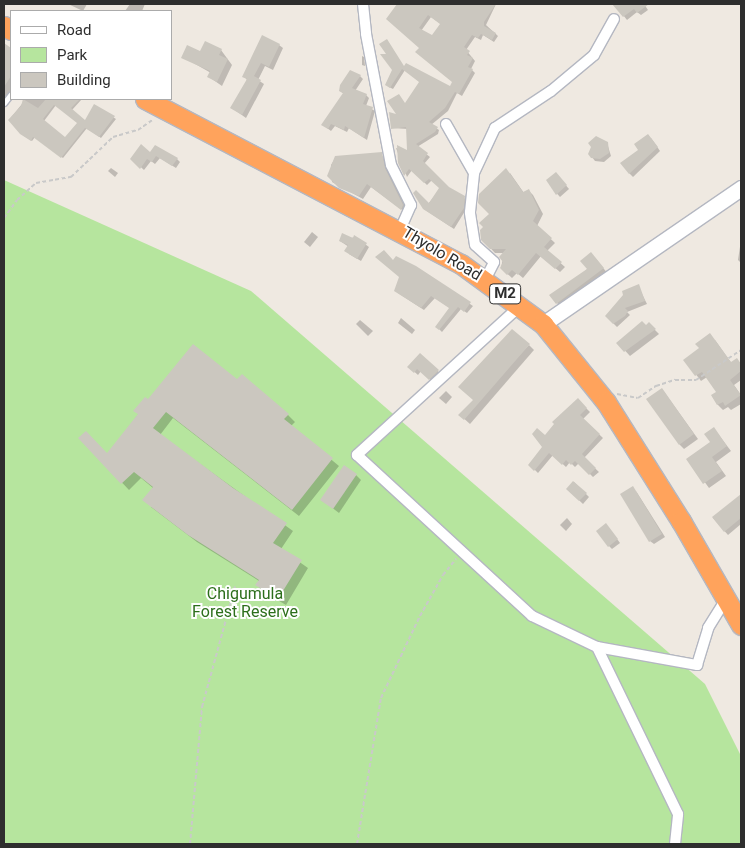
<!DOCTYPE html>
<style>
body{margin:0}
#map{position:relative;width:745px;height:848px;overflow:hidden;background:#efe9e1;font-family:Roboto,sans-serif}
div>[style]{position:absolute}
[style*='--x']{left:calc(var(--x)*1px);top:calc(var(--y)*1px);width:calc(var(--w)*1px);rotate:calc(var(--a)*1deg)}
.green>*{inset:0;background:#b6e59e}
.shadow>*{inset:0;background:#0003}
.building>*{inset:0;background:#cbc7bf}
.path>*{height:2px;margin-top:-1px;transform-origin:0;background:repeating-linear-gradient(90deg,#c9c9c9 0 4px,transparent 0 6.5px)}
.roads{filter:drop-shadow(1px 0 #b4b7c1) drop-shadow(-1px 0 #b4b7c1) drop-shadow(0 1px #b4b7c1) drop-shadow(0 -1px #b4b7c1)}
.lane>*{height:5px;margin:-2.5px;padding:0 2.5px;transform-origin:2.5px;border-radius:2.5px;background:#fff}
.street>*{height:10px;margin:-5px;padding:0 5px;transform-origin:5px;border-radius:5px;background:#fff}
.secondary>*{height:15px;margin:-7.5px;padding:0 7.5px;transform-origin:7.5px;border-radius:7.5px;background:#fff}
.highway>*{height:19px;margin:-9.5px;padding:0 9.5px;transform-origin:9.5px;border-radius:9.5px;background:#ffa35c}
span{translate:-50% -50%;white-space:nowrap;text-align:center;line-height:1.15;-webkit-text-stroke:4px #fff;paint-order:stroke}
.shield-label span{padding:1px 4px;background:#fff;border:1px solid;border-radius:4px;-webkit-text-stroke-width:0}
.shield-label{font-size:15px;color:#2e2e2e;font-weight:700}
.street-label{font-size:16px;color:#2e2e2e}
.park-label{font-size:16px;color:#2c6e1b}
.frame{position:absolute;inset:0;border:5px solid #2e2e2e;pointer-events:none}
.legend{position:absolute;left:10px;top:10px;width:162px;height:90px;box-sizing:border-box;background:#fff;border:1px solid #ababab;margin:0;padding:6px 9px;list-style:none;font-size:15px;color:#2e2e2e}
.legend li{display:flex;align-items:center;gap:10px;height:25px}
.legend b{width:25px;border:1px solid #ababab}
</style>
<div id="map">
<div class="green">
<i style="clip-path:polygon(4px 180px,251px 291px,705px 684px,741px 756px,741px 844px,4px 844px)"></i>
</div>
<div class="shadow">
<i style="clip-path:polygon(68px 4px,87px 4px,83px 11px)"></i>
<i style="clip-path:polygon(130px 4px,145px 4px,142px 11px,125px 11px)"></i>
<i style="clip-path:polygon(evenodd,398px 4px,496px 4px,486px 25px,498px 36px,494px 42px,483px 35px,481px 40px,475px 37px,466px 50px,475px 61px,471px 69px,475px 73px,462px 96px,457px 93px,448px 111px,431px 125px,439px 130px,438px 134px,417px 147px,430px 157px,424px 164px,448px 188px,467px 200px,465px 211px,454px 229px,424px 209px,441px 188px,432px 180px,427px 185px,412px 170px,407px 177px,396px 148px,408px 152px,408px 129px,392px 128px,420px 82px,405px 70px,393px 89px,389px 87px,393px 69px,387px 40px,404px 68px,451px 88px,454px 83px,420px 48px,396px 7px,398px 4px,431px 17px,441px 24px,432px 37px,421px 31px,431px 17px)"></i>
<i style="clip-path:polygon(619px 4px,644px 4px,648px 10px,641px 15px,637px 12px,627px 20px,616px 6px)"></i>
<i style="clip-path:polygon(4px 45px,11px 49px,11px 90px,4px 102px)"></i>
<i style="clip-path:polygon(279px 45px,283px 48px,273px 70px,265px 66px,258px 80px,264px 84px,246px 118px,232px 108px,247px 80px,244px 76px)"></i>
<i style="clip-path:polygon(221px 50px,232px 65px,222px 86px,209px 77px,211px 73px,183px 57px)"></i>
<i style="clip-path:polygon(362px 56px,364px 57px,365px 66px,362px 65px)"></i>
<i style="clip-path:polygon(360px 76px,363px 79px,355px 91px,366px 95px,369px 98px,366px 106px,375px 111px,367px 140px,349px 128px,347px 132px,335px 126px,331px 131px,323px 125px,344px 94px,340px 91px)"></i>
<i style="clip-path:polygon(evenodd,26px 99px,82px 99px,72px 110px,85px 122px,95px 106px,116px 119px,101px 138px,87px 128px,63px 158px,35px 137px,32px 141px,23px 135px,9px 120px,26px 99px,56px 105px,78px 123px,65px 139px,44px 121px,56px 105px)"></i>
<i style="clip-path:polygon(651px 138px,660px 151px,633px 177px,629px 173px,640px 150px)"></i>
<i style="clip-path:polygon(607px 143px,611px 156px,604px 162px,595px 161px,592px 157px)"></i>
<i style="clip-path:polygon(151px 153px,177px 159px,180px 162px,176px 168px,160px 158px,155px 164px,151px 161px,144px 170px,132px 159px)"></i>
<i style="clip-path:polygon(381px 153px,406px 209px,405px 212px,371px 187px,363px 199px,332px 182px,331px 165px,336px 157px)"></i>
<i style="clip-path:polygon(111px 168px,118px 173px,115px 177px,108px 171px)"></i>
<i style="clip-path:polygon(510px 173px,524px 193px,529px 191px,533px 195px,543px 214px,537px 226px,555px 243px,547px 251px,565px 267px,560px 272px,541px 256px,523px 278px,517px 273px,512px 278px,501px 268px,504px 253px,495px 253px,482px 239px)"></i>
<i style="clip-path:polygon(559px 177px,569px 189px,560px 197px,552px 188px)"></i>
<i style="clip-path:polygon(312px 232px,318px 237px,310px 247px,304px 242px)"></i>
<i style="clip-path:polygon(355px 237px,369px 247px,361px 261px,349px 254px,349px 247px,340px 241px)"></i>
<i style="clip-path:polygon(741px 240px,741px 263px,738px 260px)"></i>
<i style="clip-path:polygon(596px 259px,608px 274px,562px 308px,557px 303px)"></i>
<i style="clip-path:polygon(393px 262px,415px 267px,473px 306px,467px 313px,461px 309px,442px 332px,437px 327px,450px 308px,435px 298px,424px 310px,398px 293px,400px 277px)"></i>
<i style="clip-path:polygon(638px 286px,647px 304px,627px 312px,630px 315px,617px 327px,606px 316px)"></i>
<i style="clip-path:polygon(401px 318px,415px 330px,412px 334px,398px 323px)"></i>
<i style="clip-path:polygon(360px 320px,373px 331px,368px 336px,356px 324px)"></i>
<i style="clip-path:polygon(649px 324px,659px 334px,630px 356px,618px 343px)"></i>
<i style="clip-path:polygon(715px 340px,732px 364px,737px 360px,741px 364px,741px 380px,734px 385px,741px 395px,741px 404px,731px 410px,728px 407px,723px 410px,718px 405px,712px 396px,717px 392px,707px 377px,701px 381px,685px 360px)"></i>
<i style="clip-path:polygon(529px 345px,534px 350px,470px 424px,460px 415px)"></i>
<i style="clip-path:polygon(420px 355px,441px 374px,433px 382px,421px 371px,418px 375px,409px 367px)"></i>
<i style="clip-path:polygon(237px 381px,288px 415px,295px 422px,291px 426px,339px 466px,299px 516px,173px 418px,160px 435px,293px 531px,281px 549px,308px 568px,286px 605px,264px 592px,257px 585px,259px 581px,197px 542px,151px 507px,153px 488px,141px 478px,129px 490px,80px 438px,108px 455px,148px 401px)"></i>
<i style="clip-path:polygon(662px 389px,698px 439px,684px 449px,680px 445px)"></i>
<i style="clip-path:polygon(446px 391px,452px 397px,446px 404px,439px 398px)"></i>
<i style="clip-path:polygon(578px 400px,590px 412px,583px 419px,603px 438px,584px 458px,599px 472px,593px 477px,579px 463px,575px 467px,570px 462px,566px 467px,553px 455px,538px 473px,533px 468px,544px 447px,545px 436px)"></i>
<i style="clip-path:polygon(718px 434px,731px 451px,716px 462px,726px 476px,709px 488px,688px 459px,711px 443px)"></i>
<i style="clip-path:polygon(356px 475px,361px 480px,339px 513px,322px 500px)"></i>
<i style="clip-path:polygon(574px 482px,589px 497px,583px 504px,567px 489px)"></i>
<i style="clip-path:polygon(636px 491px,665px 537px,654px 544px,650px 541px)"></i>
<i style="clip-path:polygon(741px 496px,741px 524px,728px 535px,713px 518px)"></i>
<i style="clip-path:polygon(567px 518px,572px 524px,566px 531px,560px 525px)"></i>
<i style="clip-path:polygon(609px 528px,620px 543px,612px 549px,609px 546px)"></i>
</div>
<div class="building">
<i style="clip-path:polygon(evenodd,397px 4px,496px 4px,484px 22px,484px 26px,496px 33px,492px 40px,481px 34px,478px 38px,472px 35px,464px 47px,470px 51px,467px 55px,473px 58px,468px 67px,473px 69px,459px 94px,455px 92px,445px 108px,429px 122px,438px 127px,435px 132px,416px 144px,428px 153px,423px 161px,449px 187px,465px 196px,464px 208px,451px 227px,423px 209px,413px 193px,416px 190px,429px 203px,439px 188px,429px 179px,424px 183px,409px 169px,404px 176px,398px 163px,397px 145px,407px 150px,406px 127px,391px 129px,389px 112px,396px 114px,387px 101px,399px 94px,405px 103px,419px 82px,402px 69px,390px 88px,385px 85px,392px 70px,380px 54px,386px 54px,379px 44px,387px 39px,404px 66px,406px 63px,450px 86px,452px 82px,415px 52px,419px 48px,386px 19px,397px 4px,428px 15px,440px 24px,432px 35px,419px 28px,428px 15px)"></i>
<i style="clip-path:polygon(612px 4px,649px 4px,637px 13px,634px 9px,623px 17px)"></i>
<i style="clip-path:polygon(262px 35px,280px 44px,269px 67px,261px 63px,254px 76px,261px 80px,242px 115px,230px 108px,247px 79px,242px 77px)"></i>
<i style="clip-path:polygon(205px 41px,222px 49px,219px 55px,228px 59px,217px 82px,207px 77px,210px 71px,181px 58px,187px 45px,200px 51px)"></i>
<i style="clip-path:polygon(4px 43px,11px 48px,11px 76px,4px 87px)"></i>
<i style="clip-path:polygon(350px 70px,361px 75px,352px 88px,367px 94px,363px 104px,373px 107px,364px 138px,345px 126px,344px 130px,331px 124px,328px 129px,321px 125px,343px 93px,339px 91px,340px 85px)"></i>
<i style="clip-path:polygon(evenodd,23px 99px,38px 108px,46px 99px,80px 99px,71px 108px,85px 120px,94px 104px,115px 116px,99px 137px,85px 128px,61px 158px,33px 137px,31px 141px,20px 134px,8px 120px,21px 106px,23px 99px,54px 105px,77px 123px,65px 137px,43px 119px,54px 105px)"></i>
<i style="clip-path:polygon(648px 134px,658px 147px,629px 174px,620px 163px,638px 150px,634px 144px)"></i>
<i style="clip-path:polygon(596px 136px,608px 142px,609px 153px,600px 159px,591px 158px,588px 154px,591px 147px,588px 143px)"></i>
<i style="clip-path:polygon(141px 144px,150px 152px,155px 145px,178px 158px,172px 166px,156px 156px,152px 162px,147px 159px,140px 169px,130px 159px)"></i>
<i style="clip-path:polygon(382px 152px,385px 168px,403px 205px,401px 210px,367px 184px,359px 196px,339px 188px,327px 176px,335px 156px)"></i>
<i style="clip-path:polygon(506px 168px,523px 192px,529px 189px,539px 210px,533px 221px,552px 238px,544px 247px,562px 262px,555px 269px,536px 253px,518px 275px,512px 270px,507px 275px,500px 268px,503px 262px,499px 257px,506px 249px,490px 249px,481px 240px,480px 230px,483px 227px,479px 223px,489px 214px,478px 203px,479px 194px)"></i>
<i style="clip-path:polygon(556px 172px,567px 185px,556px 195px,546px 180px)"></i>
<i style="clip-path:polygon(342px 233px,353px 238px,354px 235px,367px 243px,357px 259px,344px 251px,348px 245px,339px 241px)"></i>
<i style="clip-path:polygon(384px 250px,393px 260px,396px 256px,416px 266px,471px 302px,464px 312px,458px 307px,439px 330px,435px 327px,449px 308px,431px 296px,421px 308px,394px 291px,399px 277px,375px 257px)"></i>
<i style="clip-path:polygon(591px 252px,604px 268px,556px 304px,549px 295px,587px 269px,580px 261px)"></i>
<i style="clip-path:polygon(639px 284px,645px 301px,625px 308px,628px 311px,625px 316px,613px 324px,605px 316px,623px 295px,622px 291px)"></i>
<i style="clip-path:polygon(642px 321px,646px 325px,649px 322px,656px 329px,624px 352px,616px 343px)"></i>
<i style="clip-path:polygon(512px 329px,530px 344px,464px 420px,458px 415px,473px 400px,458px 387px)"></i>
<i style="clip-path:polygon(710px 333px,731px 362px,737px 358px,741px 364px,741px 371px,730px 380px,741px 395px,725px 406px,723px 402px,717px 405px,711px 395px,716px 392px,702px 372px,695px 376px,683px 360px,699px 348px,695px 344px)"></i>
<i style="clip-path:polygon(193px 344px,237px 379px,242px 374px,289px 414px,284px 419px,333px 458px,292px 510px,166px 412px,153px 428px,233px 488px,287px 523px,273px 543px,302px 560px,278px 599px,255px 585px,259px 580px,188px 535px,142px 500px,153px 487px,134px 472px,121px 484px,78px 438px,86px 431px,107px 453px,138px 414px,133px 411px,145px 397px,148px 399px)"></i>
<i style="clip-path:polygon(420px 353px,439px 370px,429px 380px,417px 369px,414px 373px,407px 367px)"></i>
<i style="clip-path:polygon(662px 388px,694px 434px,679px 445px,646px 399px)"></i>
<i style="clip-path:polygon(578px 398px,587px 408px,580px 415px,600px 434px,582px 454px,596px 468px,589px 475px,575px 461px,571px 465px,566px 460px,562px 465px,549px 453px,534px 471px,528px 465px,542px 447px,532px 434px,537px 428px,545px 435px,554px 424px,552px 422px)"></i>
<i style="clip-path:polygon(714px 427px,727px 446px,712px 457px,722px 471px,703px 484px,686px 459px,710px 442px,704px 434px)"></i>
<i style="clip-path:polygon(344px 465px,357px 474px,333px 509px,320px 500px)"></i>
<i style="clip-path:polygon(573px 481px,587px 493px,579px 501px,566px 489px)"></i>
<i style="clip-path:polygon(633px 486px,662px 534px,649px 542px,620px 494px)"></i>
<i style="clip-path:polygon(741px 494px,741px 518px,724px 532px,712px 517px)"></i>
<i style="clip-path:polygon(606px 523px,618px 539px,608px 547px,596px 531px)"></i>
</div>
<div class="path">
<i style="--x:4;--y:218;--w:22;--a:-54"></i>
<i style="--x:17;--y:200;--w:25;--a:-42"></i>
<i style="--x:36;--y:183;--w:36;--a:-10"></i>
<i style="--x:71;--y:177;--w:58;--a:-43.6"></i>
<i style="--x:113;--y:137;--w:26;--a:-16"></i>
<i style="--x:138;--y:130;--w:19;--a:-35"></i>
<i style="--x:617;--y:394;--w:21;--a:11"></i>
<i style="--x:638;--y:398;--w:22;--a:-34"></i>
<i style="--x:656;--y:386;--w:20;--a:-18"></i>
<i style="--x:675;--y:380;--w:21;--a:0"></i>
<i style="--x:696;--y:380;--w:54;--a:-33.7"></i>
<i style="--x:190;--y:844;--w:138;--a:-85"></i>
<i style="--x:202;--y:707;--w:125;--a:-74.7"></i>
<i style="--x:357;--y:844;--w:148;--a:-80.7"></i>
<i style="--x:381;--y:698;--w:91;--a:-64.6"></i>
<i style="--x:420;--y:616;--w:47;--a:-60.7"></i>
<i style="--x:443;--y:575;--w:21;--a:-51"></i>
</div>
<div class="roads">
<div class="lane">
<i style="--x:4;--y:103;--w:11;--a:-52"></i>
</div>
<div class="street">
<i style="--x:363;--y:4;--w:30;--a:84"></i>
<i style="--x:366;--y:34;--w:133;--a:79.2"></i>
<i style="--x:391;--y:165;--w:45;--a:63.4"></i>
<i style="--x:411;--y:205;--w:27;--a:114"></i>
<i style="--x:446;--y:124;--w:56;--a:60.3"></i>
<i style="--x:485;--y:280;--w:20;--a:-63"></i>
<i style="--x:494;--y:262;--w:25;--a:-138"></i>
<i style="--x:475;--y:245;--w:33;--a:-99"></i>
<i style="--x:470;--y:212;--w:39;--a:-84"></i>
<i style="--x:474;--y:173;--w:50;--a:-65"></i>
<i style="--x:495;--y:128;--w:67;--a:-33.5"></i>
<i style="--x:551;--y:91;--w:56;--a:-39.9"></i>
<i style="--x:594;--y:55;--w:41;--a:-60.9"></i>
<i style="--x:520;--y:306;--w:221;--a:137.6"></i>
<i style="--x:357;--y:455;--w:238;--a:42.6"></i>
<i style="--x:532;--y:616;--w:72;--a:25.5"></i>
<i style="--x:675;--y:844;--w:30;--a:-84"></i>
<i style="--x:678;--y:814;--w:186;--a:-115.9"></i>
<i style="--x:597;--y:647;--w:102;--a:10.2"></i>
<i style="--x:697;--y:665;--w:39;--a:-73"></i>
<i style="--x:708;--y:628;--w:34;--a:-58"></i>
</div>
<div class="secondary">
<i style="--x:543;--y:324;--w:240;--a:-34.5"></i>
</div>
<div class="highway">
<i style="--x:4;--y:26;--w:8;--a:30"></i>
<i style="--x:145;--y:99;--w:356;--a:27.6"></i>
<i style="--x:461;--y:264;--w:102;--a:36.2"></i>
<i style="--x:543;--y:324;--w:100;--a:51.1"></i>
<i style="--x:606;--y:402;--w:141;--a:57.8"></i>
<i style="--x:681;--y:521;--w:120;--a:60"></i>
</div>
</div>
<div class="shield-label">
<span style="left:505px;top:294px">M2</span>
</div>
<div class="street-label">
<span style="left:442px;top:254px;rotate:31deg">Thyolo Road</span>
</div>
<div class="park-label">
<span style="left:245px;top:603px">Chigumula<br>Forest Reserve</span>
</div>
<div class="frame"></div>
<ul class="legend">
<li><b style="height:6px;background:#fff"></b>Road</li>
<li><b style="height:14px;background:#b6e59e"></b>Park</li>
<li><b style="height:14px;background:#cbc7bf"></b>Building</li>
</ul>
</div>
